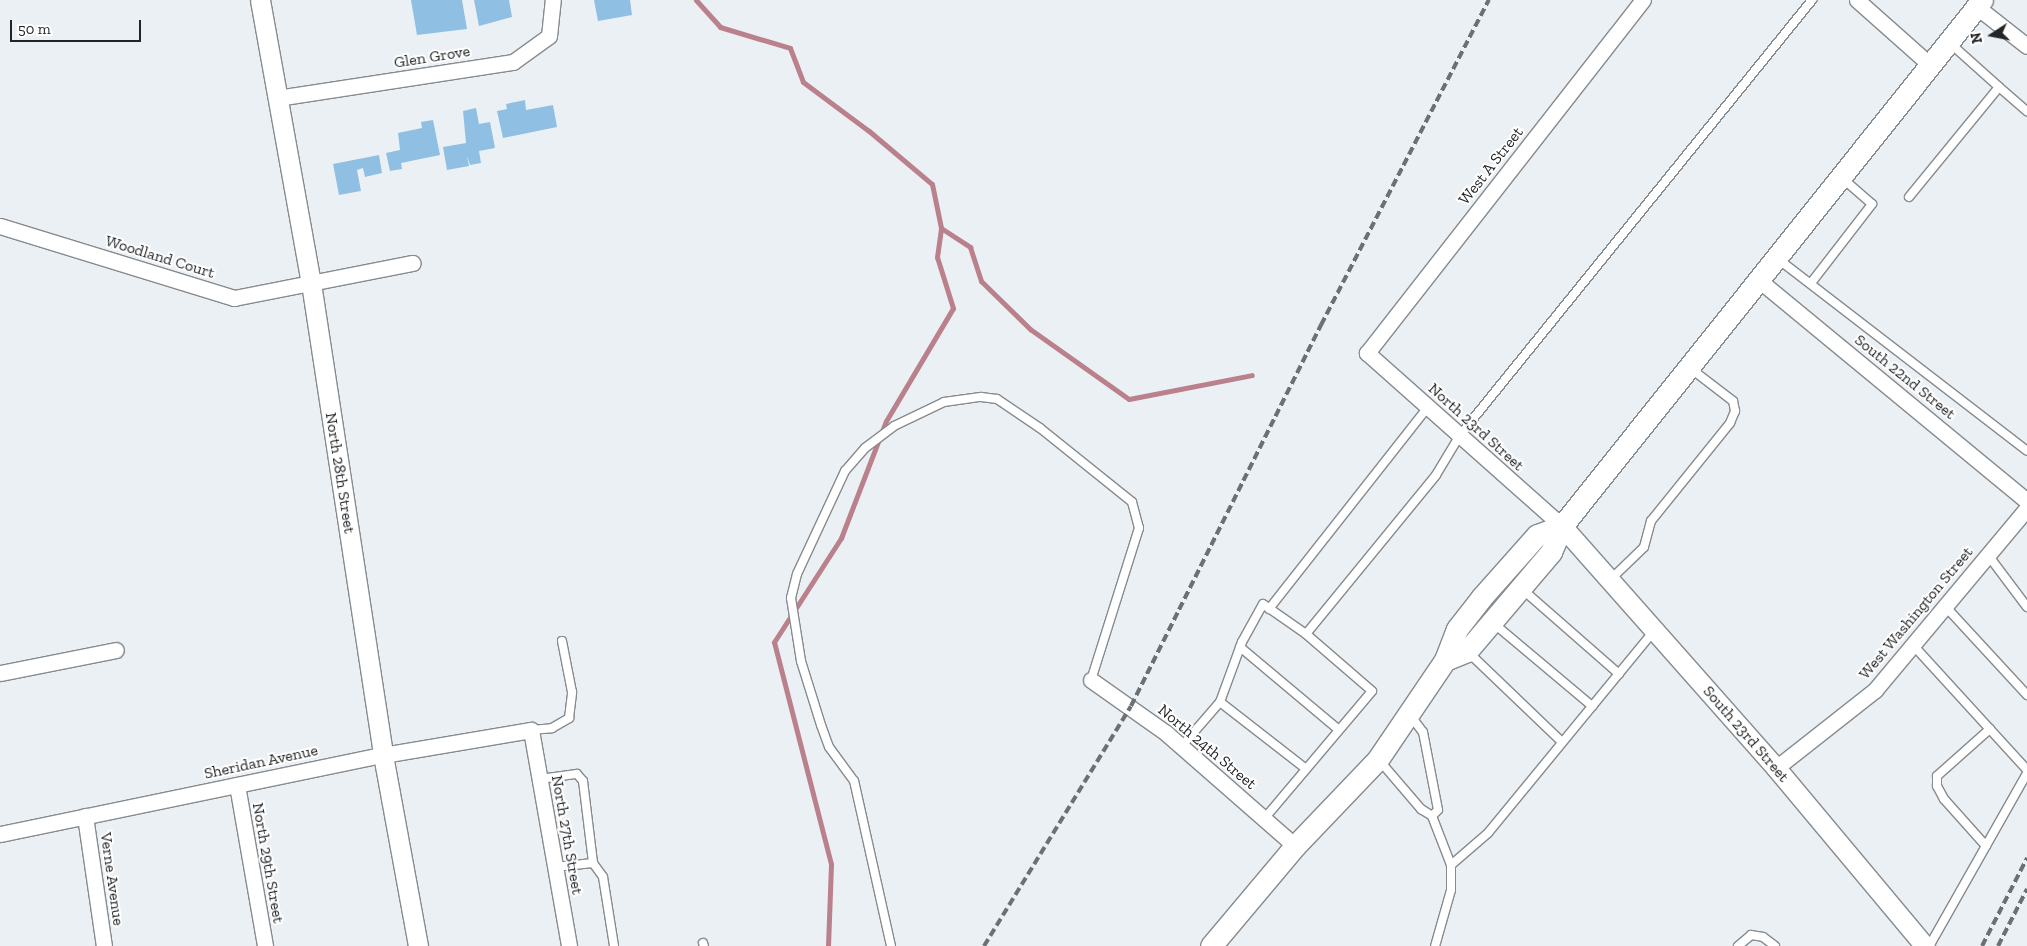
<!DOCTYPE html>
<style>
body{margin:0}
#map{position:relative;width:2027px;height:946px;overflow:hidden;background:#ebf0f5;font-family:"Zilla Slab",serif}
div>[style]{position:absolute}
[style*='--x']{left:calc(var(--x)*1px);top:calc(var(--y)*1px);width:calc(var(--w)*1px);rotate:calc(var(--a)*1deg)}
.stream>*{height:5px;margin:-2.5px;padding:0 2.5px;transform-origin:2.5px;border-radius:2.5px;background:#ba808b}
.building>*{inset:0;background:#8fc0e4}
.roads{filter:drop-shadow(1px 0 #868b8f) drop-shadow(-1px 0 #868b8f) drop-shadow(0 1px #868b8f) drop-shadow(0 -1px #868b8f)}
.service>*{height:8px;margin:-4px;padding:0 4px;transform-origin:4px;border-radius:4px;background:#fff}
.minor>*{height:15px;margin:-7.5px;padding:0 7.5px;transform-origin:7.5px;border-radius:7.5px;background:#fff}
.tertiary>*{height:19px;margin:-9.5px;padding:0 9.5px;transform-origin:9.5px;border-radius:9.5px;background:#fff}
.secondary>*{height:21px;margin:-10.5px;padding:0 10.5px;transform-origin:10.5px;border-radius:10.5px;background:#fff}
.rail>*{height:4px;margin-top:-2px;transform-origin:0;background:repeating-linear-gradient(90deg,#6d7073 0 8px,transparent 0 12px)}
span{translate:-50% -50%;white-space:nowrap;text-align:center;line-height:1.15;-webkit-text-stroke:4px #fff;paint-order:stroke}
.street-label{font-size:16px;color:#222426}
.north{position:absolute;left:1967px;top:10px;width:50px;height:50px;-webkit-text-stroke:4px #fff;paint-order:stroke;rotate:259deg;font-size:14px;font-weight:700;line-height:20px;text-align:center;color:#222426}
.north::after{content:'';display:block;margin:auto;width:18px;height:22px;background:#222426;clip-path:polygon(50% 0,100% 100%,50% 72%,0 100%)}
.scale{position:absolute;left:10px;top:20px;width:131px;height:22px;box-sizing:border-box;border:2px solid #222426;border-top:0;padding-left:6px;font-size:15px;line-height:18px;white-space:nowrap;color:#222426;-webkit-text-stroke:4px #fff;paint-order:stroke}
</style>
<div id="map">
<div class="stream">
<i style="--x:696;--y:0;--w:36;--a:48"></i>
<i style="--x:720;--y:27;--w:73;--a:16.7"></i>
<i style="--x:790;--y:48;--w:36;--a:69"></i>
<i style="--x:803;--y:82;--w:82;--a:36.6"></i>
<i style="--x:869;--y:131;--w:82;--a:40.1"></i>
<i style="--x:932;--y:184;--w:45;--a:78.4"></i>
<i style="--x:941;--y:228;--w:35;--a:33"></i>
<i style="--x:970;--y:247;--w:36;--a:72"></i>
<i style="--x:981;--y:281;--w:69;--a:44.4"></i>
<i style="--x:1030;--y:329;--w:121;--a:35.3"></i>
<i style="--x:1129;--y:399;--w:125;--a:-11"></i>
<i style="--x:828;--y:946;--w:82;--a:-87.9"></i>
<i style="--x:831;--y:864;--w:229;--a:-104.4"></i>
<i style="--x:774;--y:642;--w:124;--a:-57.2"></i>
<i style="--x:841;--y:538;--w:125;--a:-69"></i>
<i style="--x:886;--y:421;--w:131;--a:-59.3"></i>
<i style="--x:953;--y:308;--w:53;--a:-107.4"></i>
<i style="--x:937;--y:257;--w:29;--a:-82"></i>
</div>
<div class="building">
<i style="clip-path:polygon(411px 0,462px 0,467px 29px,417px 35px)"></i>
<i style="clip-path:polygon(474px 0,509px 0,512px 17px,479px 26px)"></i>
<i style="clip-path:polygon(594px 0,630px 0,632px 15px,598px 21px)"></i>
<i style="clip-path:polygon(525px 100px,526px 110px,553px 105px,557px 127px,503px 138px,497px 111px,507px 109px,506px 104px)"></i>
<i style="clip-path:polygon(476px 108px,479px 124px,490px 122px,495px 148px,479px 151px,481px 163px,470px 165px,467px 156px,469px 166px,447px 170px,443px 147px,466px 143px,463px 111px)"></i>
<i style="clip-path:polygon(433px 120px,440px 155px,401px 163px,402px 169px,390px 171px,386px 153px,400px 150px,398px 133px,422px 128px,421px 122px)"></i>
<i style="clip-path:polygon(379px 155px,382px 173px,365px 177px,363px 168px,357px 170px,361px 191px,339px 195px,333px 164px)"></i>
</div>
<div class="roads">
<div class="service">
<i style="--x:1999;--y:87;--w:37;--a:41"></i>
<i style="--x:1909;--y:197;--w:142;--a:-50.7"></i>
<i style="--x:1999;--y:87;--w:66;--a:-138.1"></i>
<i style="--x:1778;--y:259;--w:314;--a:37.6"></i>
<i style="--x:1811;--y:283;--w:100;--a:-52.3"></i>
<i style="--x:1872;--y:204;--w:40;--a:-139"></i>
<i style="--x:1988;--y:555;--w:65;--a:53.1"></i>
<i style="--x:1610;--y:580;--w:47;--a:-44.1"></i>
<i style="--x:1644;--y:547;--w:27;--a:-75"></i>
<i style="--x:1651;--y:521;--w:126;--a:-51.1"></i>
<i style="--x:1730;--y:423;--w:13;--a:-67"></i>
<i style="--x:1735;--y:411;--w:10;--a:-101"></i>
<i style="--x:1733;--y:401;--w:54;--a:-142.5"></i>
<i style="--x:1522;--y:589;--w:129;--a:41.2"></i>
<i style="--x:1945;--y:606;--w:121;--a:47.3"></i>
<i style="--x:1269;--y:609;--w:257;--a:-51.8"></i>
<i style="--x:1492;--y:622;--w:131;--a:40"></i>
<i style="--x:1913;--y:645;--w:169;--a:47.6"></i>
<i style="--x:1240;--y:647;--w:129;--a:40"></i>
<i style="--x:1468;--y:652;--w:130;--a:43.8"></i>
<i style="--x:1220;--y:702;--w:109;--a:37.9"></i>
<i style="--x:1410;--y:715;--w:21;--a:53"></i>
<i style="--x:1423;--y:732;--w:79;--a:79.1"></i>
<i style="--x:1438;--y:810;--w:8;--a:135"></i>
<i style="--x:531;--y:730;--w:21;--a:-5"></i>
<i style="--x:552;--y:728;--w:20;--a:-30"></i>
<i style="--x:569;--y:718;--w:26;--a:-83"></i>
<i style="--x:572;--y:692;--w:52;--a:-101.1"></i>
<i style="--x:1181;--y:747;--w:60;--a:-49.1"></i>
<i style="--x:1220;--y:702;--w:64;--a:-69.9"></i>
<i style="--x:1242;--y:642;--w:43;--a:-61.1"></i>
<i style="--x:1263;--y:604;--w:52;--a:34.9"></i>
<i style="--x:1306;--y:634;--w:205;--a:-50.7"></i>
<i style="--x:1436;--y:475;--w:47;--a:-59"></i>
<i style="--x:1460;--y:435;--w:560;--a:-51.02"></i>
<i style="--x:1379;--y:760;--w:65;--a:49.4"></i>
<i style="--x:1421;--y:809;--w:13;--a:32"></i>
<i style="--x:1432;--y:816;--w:53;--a:68.8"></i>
<i style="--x:1451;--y:865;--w:25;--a:90"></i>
<i style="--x:1451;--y:890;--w:58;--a:105.9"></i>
<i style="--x:540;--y:779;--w:37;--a:-8"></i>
<i style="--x:577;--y:774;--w:9;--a:49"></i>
<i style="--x:583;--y:781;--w:83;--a:83"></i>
<i style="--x:1264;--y:819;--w:167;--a:-49.8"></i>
<i style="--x:1372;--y:691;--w:87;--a:-139.2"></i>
<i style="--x:1986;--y:846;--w:63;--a:-131.8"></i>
<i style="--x:1944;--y:799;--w:15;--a:-118"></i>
<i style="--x:1937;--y:786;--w:10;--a:-90"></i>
<i style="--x:1937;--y:776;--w:71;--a:-41.6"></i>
<i style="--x:1451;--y:865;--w:49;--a:-40.9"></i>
<i style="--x:1488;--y:833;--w:261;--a:-50.6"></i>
<i style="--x:555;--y:867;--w:38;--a:-6"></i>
<i style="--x:593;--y:863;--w:17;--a:54"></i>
<i style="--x:603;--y:877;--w:70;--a:80.9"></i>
<i style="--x:703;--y:943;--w:3;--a:72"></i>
<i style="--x:1931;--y:943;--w:195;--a:-60.5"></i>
<i style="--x:891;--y:946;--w:169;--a:-102.6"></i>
<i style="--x:854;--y:781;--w:42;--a:-126.3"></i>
<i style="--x:829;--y:747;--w:23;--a:-110"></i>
<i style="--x:821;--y:725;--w:67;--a:-107.4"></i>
<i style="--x:801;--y:661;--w:64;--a:-99"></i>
<i style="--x:791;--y:598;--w:25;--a:-76"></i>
<i style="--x:797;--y:574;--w:114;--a:-65"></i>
<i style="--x:845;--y:471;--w:30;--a:-49"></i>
<i style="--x:865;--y:448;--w:36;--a:-37"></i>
<i style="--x:894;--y:426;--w:55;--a:-25.6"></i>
<i style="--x:944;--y:402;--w:37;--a:-8"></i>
<i style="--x:981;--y:397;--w:16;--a:7"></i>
<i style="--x:997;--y:399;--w:52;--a:34"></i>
<i style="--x:1040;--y:428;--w:118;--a:38.8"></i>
<i style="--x:1132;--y:502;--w:27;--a:75"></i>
<i style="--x:1139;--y:528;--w:159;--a:107.5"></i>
<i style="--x:1738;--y:946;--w:17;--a:-40"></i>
<i style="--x:1751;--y:935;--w:12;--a:9"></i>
<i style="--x:1763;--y:937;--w:15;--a:37"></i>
</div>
<div class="minor">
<i style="--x:1857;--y:0;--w:96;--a:41.6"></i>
<i style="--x:1977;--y:7;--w:63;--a:38"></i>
<i style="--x:277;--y:98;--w:239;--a:-8.7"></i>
<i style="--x:513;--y:62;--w:44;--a:-35.8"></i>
<i style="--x:549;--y:36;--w:36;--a:-84"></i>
<i style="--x:0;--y:226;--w:245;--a:17.1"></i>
<i style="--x:234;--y:298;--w:182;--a:-11.1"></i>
<i style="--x:1760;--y:281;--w:346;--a:39.5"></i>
<i style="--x:1562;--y:526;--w:261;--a:-138.4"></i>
<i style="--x:1367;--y:353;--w:448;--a:-52"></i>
<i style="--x:0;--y:673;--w:118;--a:-11.2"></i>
<i style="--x:1091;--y:680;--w:92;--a:35.2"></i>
<i style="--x:1166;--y:733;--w:171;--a:41.2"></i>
<i style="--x:1776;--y:768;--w:126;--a:-38.2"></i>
<i style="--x:1875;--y:690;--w:237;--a:-50.1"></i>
<i style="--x:237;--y:785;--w:163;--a:80.1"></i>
<i style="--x:85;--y:816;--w:131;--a:81.7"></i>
<i style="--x:0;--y:834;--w:391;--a:-11.7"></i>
<i style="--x:383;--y:755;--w:150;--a:-9.6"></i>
<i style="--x:531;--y:730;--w:219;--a:80"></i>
</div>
<div class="tertiary">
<i style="--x:260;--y:0;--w:288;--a:79.8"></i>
<i style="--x:311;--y:283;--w:477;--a:81.3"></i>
<i style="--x:383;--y:755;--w:194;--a:79.6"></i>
<i style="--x:1562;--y:526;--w:323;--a:48.5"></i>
<i style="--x:1776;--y:768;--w:232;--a:50.1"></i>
</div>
<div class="secondary">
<i style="--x:1445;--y:660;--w:24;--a:-22"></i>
<i style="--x:1467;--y:651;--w:130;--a:-49.7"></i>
<i style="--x:1551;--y:552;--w:28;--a:-67"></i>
<i style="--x:1562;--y:526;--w:673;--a:-51.39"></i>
<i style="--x:1211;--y:946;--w:131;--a:-50"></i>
<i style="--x:1295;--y:846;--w:120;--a:-46.3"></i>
<i style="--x:1378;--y:759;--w:120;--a:-55.9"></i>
<i style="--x:1445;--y:660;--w:33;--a:-69"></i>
<i style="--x:1457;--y:629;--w:39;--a:-52"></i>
<i style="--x:1481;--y:598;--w:84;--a:-48.4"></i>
<i style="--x:1537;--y:535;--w:27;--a:-20"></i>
</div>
</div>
<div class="rail">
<i style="--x:984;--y:946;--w:281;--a:-58.5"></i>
<i style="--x:1131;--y:706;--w:426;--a:-63.5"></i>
<i style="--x:1321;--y:325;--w:366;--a:-62.7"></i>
<i style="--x:1982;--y:946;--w:99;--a:-62.9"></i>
<i style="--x:1998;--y:946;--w:64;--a:-63"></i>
</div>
<div class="street-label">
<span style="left:432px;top:57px;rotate:-9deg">Glen Grove</span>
<span style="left:1491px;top:166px;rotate:-52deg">West A Street</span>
<span style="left:160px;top:257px;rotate:17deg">Woodland Court</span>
<span style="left:1905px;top:377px;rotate:39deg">South 22nd Street</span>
<span style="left:1476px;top:427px;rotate:42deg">North 23rd Street</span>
<span style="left:340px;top:473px;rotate:81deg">North 28th Street</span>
<span style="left:1916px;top:613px;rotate:-50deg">West Washington Street</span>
<span style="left:1746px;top:734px;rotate:49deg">South 23rd Street</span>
<span style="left:1207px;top:747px;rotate:40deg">North 24th Street</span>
<span style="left:261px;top:762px;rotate:-12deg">Sheridan Avenue</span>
<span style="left:567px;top:835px;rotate:80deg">North 27th Street</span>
<span style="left:268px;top:863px;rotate:80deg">North 29th Street</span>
<span style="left:112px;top:879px;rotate:82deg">Verne Avenue</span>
</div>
<div class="north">N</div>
<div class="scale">50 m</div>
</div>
